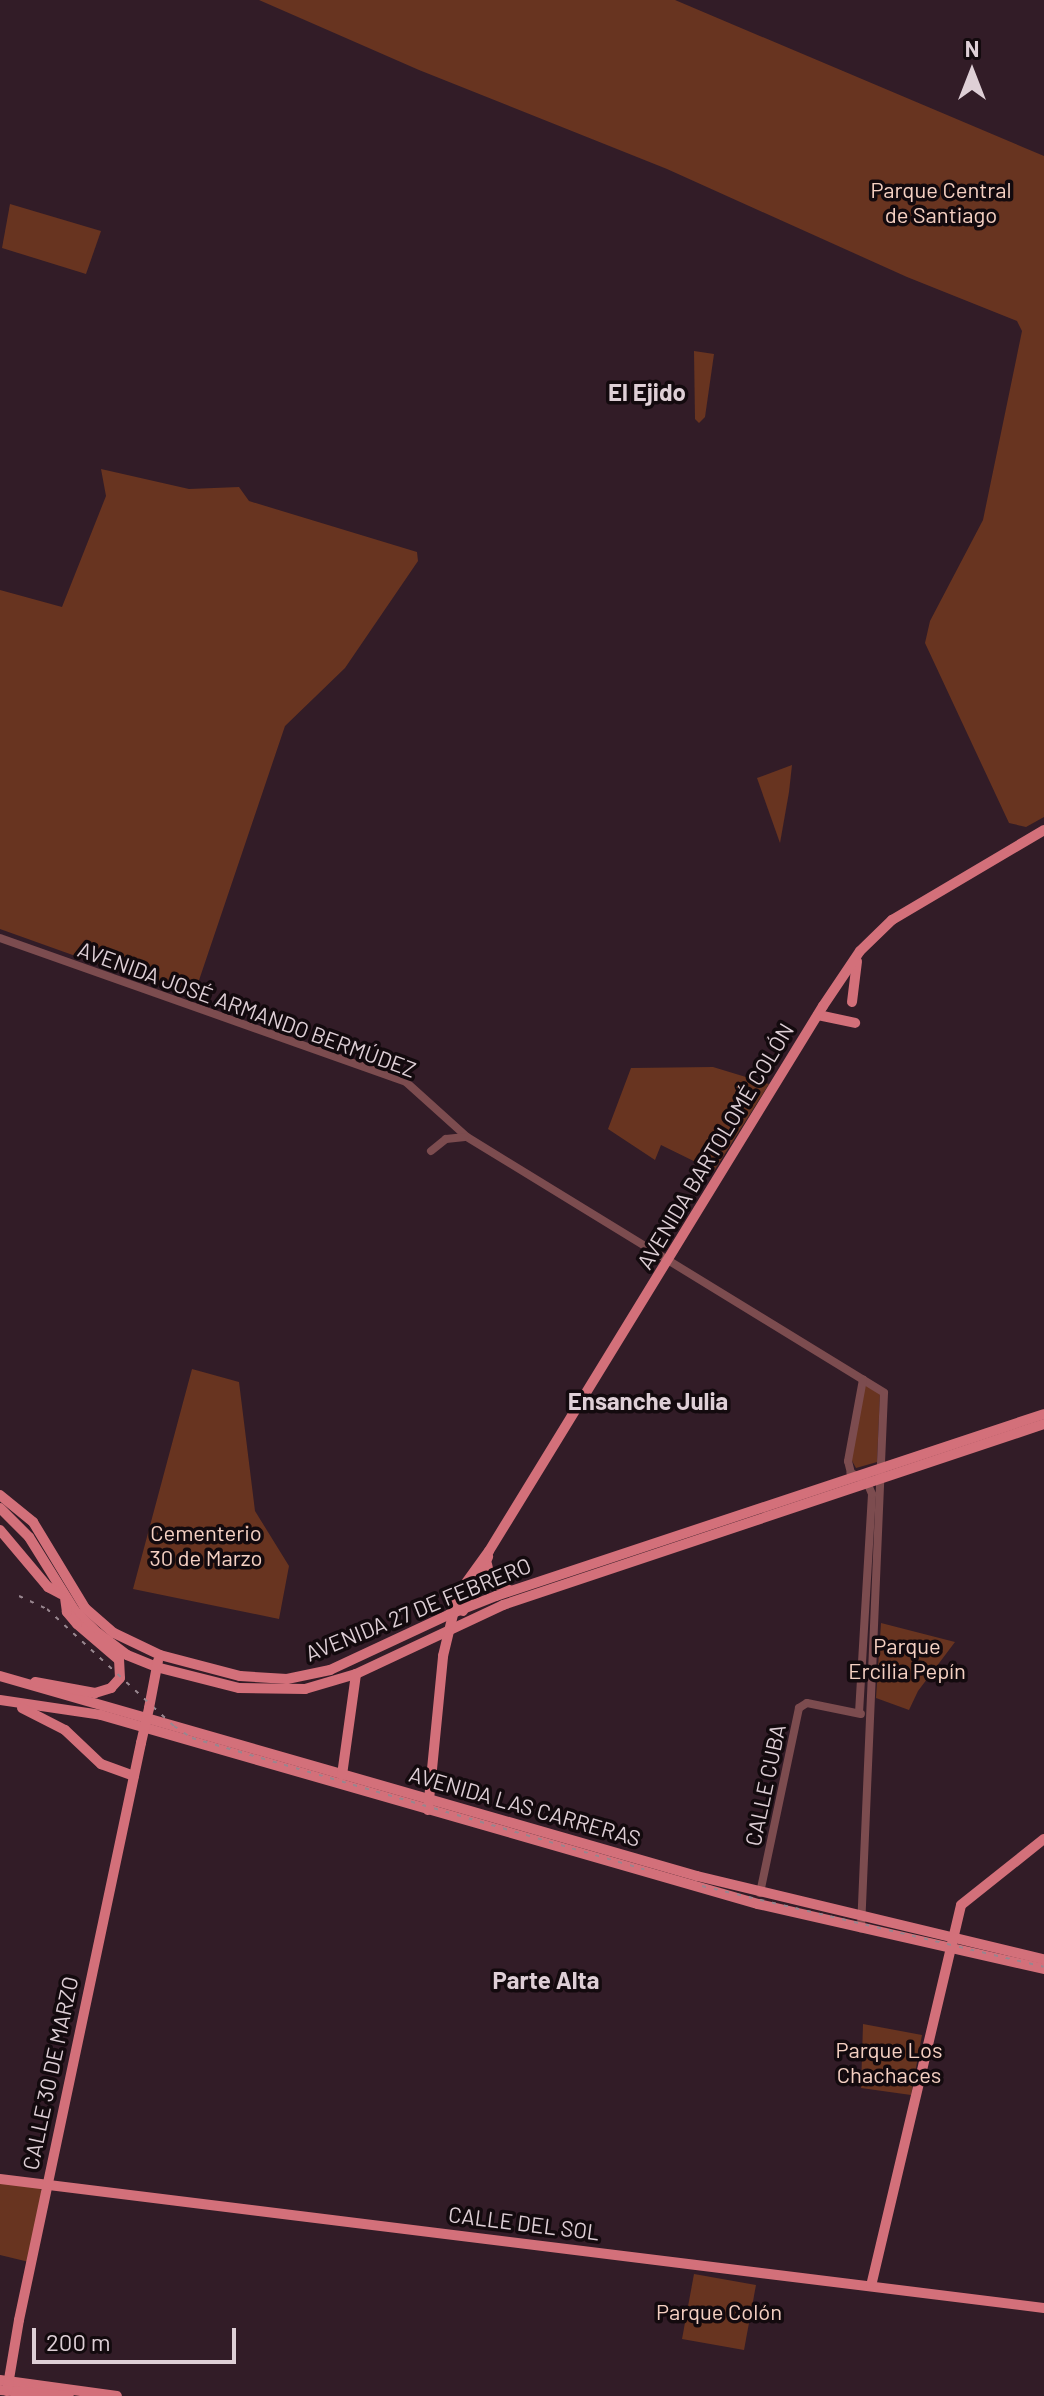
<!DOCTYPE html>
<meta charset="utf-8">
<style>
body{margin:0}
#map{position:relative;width:1044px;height:2396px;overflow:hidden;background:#321c27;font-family:Barlow,sans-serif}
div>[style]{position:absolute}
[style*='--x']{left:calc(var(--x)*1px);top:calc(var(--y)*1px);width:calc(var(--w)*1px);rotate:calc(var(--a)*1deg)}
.green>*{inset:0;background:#683420}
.minor>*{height:8px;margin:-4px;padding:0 4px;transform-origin:4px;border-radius:4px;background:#7c4c4f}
.major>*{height:10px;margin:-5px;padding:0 5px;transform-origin:5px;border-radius:5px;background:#d3707a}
.rail>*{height:2px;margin-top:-1px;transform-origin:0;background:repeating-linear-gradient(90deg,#98868f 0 4px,transparent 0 12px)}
.major-bridge>*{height:10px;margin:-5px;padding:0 5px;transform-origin:5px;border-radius:5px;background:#d3707a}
span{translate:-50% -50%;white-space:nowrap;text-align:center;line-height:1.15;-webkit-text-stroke:7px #130a0e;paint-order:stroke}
.park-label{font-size:22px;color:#f5d0c2}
.street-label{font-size:22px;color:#decfd6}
.neighbourhood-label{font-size:24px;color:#decfd6;font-weight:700}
.north{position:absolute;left:932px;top:32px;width:80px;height:80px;-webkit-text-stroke:6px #130a0e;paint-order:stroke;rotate:0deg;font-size:22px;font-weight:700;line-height:32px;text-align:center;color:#decfd6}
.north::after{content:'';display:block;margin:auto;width:28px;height:36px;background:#decfd6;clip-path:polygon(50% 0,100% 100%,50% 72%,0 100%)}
.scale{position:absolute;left:32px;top:2328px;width:204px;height:36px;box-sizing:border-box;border:4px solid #decfd6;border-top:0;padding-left:10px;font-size:24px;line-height:28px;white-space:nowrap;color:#decfd6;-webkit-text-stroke:6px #130a0e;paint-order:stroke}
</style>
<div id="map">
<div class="green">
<i style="clip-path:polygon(259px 0,675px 0,1044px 156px,1044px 817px,1026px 827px,1009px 823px,925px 643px,930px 621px,983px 520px,1022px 331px,1017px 321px,907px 277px,667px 169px,419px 70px)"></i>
<i style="clip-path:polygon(10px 204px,101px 231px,86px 274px,2px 248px)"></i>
<i style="clip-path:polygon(694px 351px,714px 354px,705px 417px,699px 423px,695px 419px)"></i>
<i style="clip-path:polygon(101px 469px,189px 489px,239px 487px,249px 501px,417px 552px,418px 561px,345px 668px,285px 726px,193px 998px,0 929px,0 590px,62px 607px,106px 496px)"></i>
<i style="clip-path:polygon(792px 765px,789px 792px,780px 843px,757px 778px)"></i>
<i style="clip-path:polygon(713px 1067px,769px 1084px,714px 1171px,661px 1145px,655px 1160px,608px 1129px,631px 1068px)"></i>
<i style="clip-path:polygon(192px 1369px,239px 1382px,255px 1511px,289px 1566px,279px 1619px,133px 1589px)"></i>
<i style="clip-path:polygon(863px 1383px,880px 1393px,877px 1462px,856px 1468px,851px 1459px)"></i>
<i style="clip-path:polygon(881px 1623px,955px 1642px,918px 1691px,909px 1710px,876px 1698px)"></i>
<i style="clip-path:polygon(863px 2024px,922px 2035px,911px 2095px,861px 2088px)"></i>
<i style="clip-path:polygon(0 2181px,37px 2185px,42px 2191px,29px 2262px,0 2255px)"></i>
<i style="clip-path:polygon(694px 2274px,756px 2285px,744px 2350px,682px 2339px)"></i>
</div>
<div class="minor">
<i style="--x:0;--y:938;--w:431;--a:19.5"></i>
<i style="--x:406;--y:1082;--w:82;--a:42"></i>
<i style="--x:467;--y:1137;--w:489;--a:31.5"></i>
<i style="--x:884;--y:1393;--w:536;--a:92.46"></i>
<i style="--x:431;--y:1151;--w:19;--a:-39"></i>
<i style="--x:446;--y:1139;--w:19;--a:-6"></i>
<i style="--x:859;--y:1713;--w:219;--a:-86.6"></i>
<i style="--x:872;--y:1494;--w:15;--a:-113"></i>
<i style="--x:866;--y:1480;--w:17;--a:-155"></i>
<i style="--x:851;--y:1473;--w:12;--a:-104"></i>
<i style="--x:848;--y:1461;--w:83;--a:-79.6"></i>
<i style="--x:760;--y:1893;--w:189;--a:-78.1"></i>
<i style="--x:799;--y:1708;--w:9;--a:-32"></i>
<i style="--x:807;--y:1703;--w:55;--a:11.5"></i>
</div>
<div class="major">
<i style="--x:852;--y:1002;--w:41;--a:-83"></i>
<i style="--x:818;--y:1015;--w:38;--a:12"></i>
<i style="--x:0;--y:1495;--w:43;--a:39.3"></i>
<i style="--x:33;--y:1522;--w:100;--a:58.8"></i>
<i style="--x:85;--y:1608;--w:38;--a:41"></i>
<i style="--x:114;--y:1633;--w:51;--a:25.6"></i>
<i style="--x:160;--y:1655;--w:83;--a:14.7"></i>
<i style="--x:240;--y:1676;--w:47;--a:3.7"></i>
<i style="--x:287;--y:1679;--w:44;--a:-11.8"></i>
<i style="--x:330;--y:1670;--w:132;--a:-25"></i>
<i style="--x:450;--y:1614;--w:49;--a:-21.4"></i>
<i style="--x:496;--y:1596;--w:577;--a:-18.37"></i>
<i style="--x:0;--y:1508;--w:41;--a:45"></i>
<i style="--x:29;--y:1537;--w:87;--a:58.1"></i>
<i style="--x:75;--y:1611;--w:32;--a:44"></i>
<i style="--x:98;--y:1633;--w:36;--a:37"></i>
<i style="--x:127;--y:1655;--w:31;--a:22"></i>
<i style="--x:156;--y:1667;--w:86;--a:14.2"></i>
<i style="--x:239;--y:1688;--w:66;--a:0.9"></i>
<i style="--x:305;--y:1689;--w:53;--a:-16.4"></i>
<i style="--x:356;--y:1674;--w:162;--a:-25.1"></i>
<i style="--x:503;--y:1605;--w:570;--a:-18.5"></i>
<i style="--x:0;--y:1530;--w:75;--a:49.9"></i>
<i style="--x:48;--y:1587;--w:15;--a:28"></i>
<i style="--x:487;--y:1564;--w:18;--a:77"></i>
<i style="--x:491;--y:1582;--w:20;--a:24"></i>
<i style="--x:463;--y:1611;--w:60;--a:-65.2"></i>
<i style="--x:0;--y:1676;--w:725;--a:16.01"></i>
<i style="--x:697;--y:1876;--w:357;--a:13.5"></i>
<i style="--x:35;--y:1682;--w:61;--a:10.4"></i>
<i style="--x:95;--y:1693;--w:17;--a:-17"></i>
<i style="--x:111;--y:1688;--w:13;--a:-48"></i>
<i style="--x:120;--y:1678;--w:18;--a:-93"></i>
<i style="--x:119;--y:1660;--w:55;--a:-139.4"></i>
<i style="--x:77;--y:1624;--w:16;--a:-130"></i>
<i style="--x:67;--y:1612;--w:14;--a:-98"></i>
<i style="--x:0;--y:1700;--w:102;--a:8.4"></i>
<i style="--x:101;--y:1715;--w:684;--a:16.05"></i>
<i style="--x:758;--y:1904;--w:293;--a:12.8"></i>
<i style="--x:22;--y:1708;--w:48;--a:27.1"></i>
<i style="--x:65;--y:1730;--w:50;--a:43.4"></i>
<i style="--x:101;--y:1764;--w:35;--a:20"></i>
<i style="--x:149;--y:1708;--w:48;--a:-79.2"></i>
<i style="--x:342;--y:1775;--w:102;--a:-82.1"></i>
<i style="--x:428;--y:1810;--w:155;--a:-84.4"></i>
<i style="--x:443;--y:1656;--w:64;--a:-76.4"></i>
<i style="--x:458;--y:1594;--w:53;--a:-54.2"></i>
<i style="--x:489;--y:1551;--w:639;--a:-58.5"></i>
<i style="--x:823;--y:1006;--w:66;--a:-56.1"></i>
<i style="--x:860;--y:951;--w:45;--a:-44.1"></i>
<i style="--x:892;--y:920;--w:177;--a:-30.6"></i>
<i style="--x:0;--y:2179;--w:1052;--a:7.04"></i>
<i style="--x:871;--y:2286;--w:391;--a:-76.7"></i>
<i style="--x:961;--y:1905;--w:106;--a:-38.5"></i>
<i style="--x:0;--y:2380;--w:118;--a:7.8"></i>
<i style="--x:0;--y:2390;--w:69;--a:5"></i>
<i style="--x:7;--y:2391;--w:72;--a:-80.4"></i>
<i style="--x:19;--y:2320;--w:590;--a:-78.06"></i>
</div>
<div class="rail">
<i style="--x:19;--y:1596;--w:31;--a:25"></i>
<i style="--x:47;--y:1609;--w:173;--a:42.7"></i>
<i style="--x:174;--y:1726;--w:22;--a:34"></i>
<i style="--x:192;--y:1738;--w:471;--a:16.2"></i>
<i style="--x:702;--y:1886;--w:351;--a:13.3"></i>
</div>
<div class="major-bridge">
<i style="--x:141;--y:1743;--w:36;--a:-77"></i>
</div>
<div class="park-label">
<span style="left:941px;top:202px">Parque Central<br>de Santiago</span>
<span style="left:206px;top:1545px">Cementerio<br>30 de Marzo</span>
<span style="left:907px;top:1658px">Parque<br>Ercilia Pepín</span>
<span style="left:889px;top:2062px">Parque Los<br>Chachaces</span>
<span style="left:719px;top:2312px">Parque Colón</span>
</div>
<div class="street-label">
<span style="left:247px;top:1009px;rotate:20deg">AVENIDA JOSÉ ARMANDO BERMÚDEZ</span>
<span style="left:715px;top:1146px;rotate:-59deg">AVENIDA BARTOLOMÉ COLÓN</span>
<span style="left:418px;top:1609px;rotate:-22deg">AVENIDA 27 DE FEBRERO</span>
<span style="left:765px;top:1785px;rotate:-78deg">CALLE CUBA</span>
<span style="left:525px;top:1806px;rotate:16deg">AVENIDA LAS CARRERAS</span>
<span style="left:50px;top:2073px;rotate:-78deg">CALLE 30 DE MARZO</span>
<span style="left:524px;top:2223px;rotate:7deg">CALLE DEL SOL</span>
</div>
<div class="neighbourhood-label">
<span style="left:647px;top:392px">El Ejido</span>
<span style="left:648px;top:1401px">Ensanche Julia</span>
<span style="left:546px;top:1980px">Parte Alta</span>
</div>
<div class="north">N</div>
<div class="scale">200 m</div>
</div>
